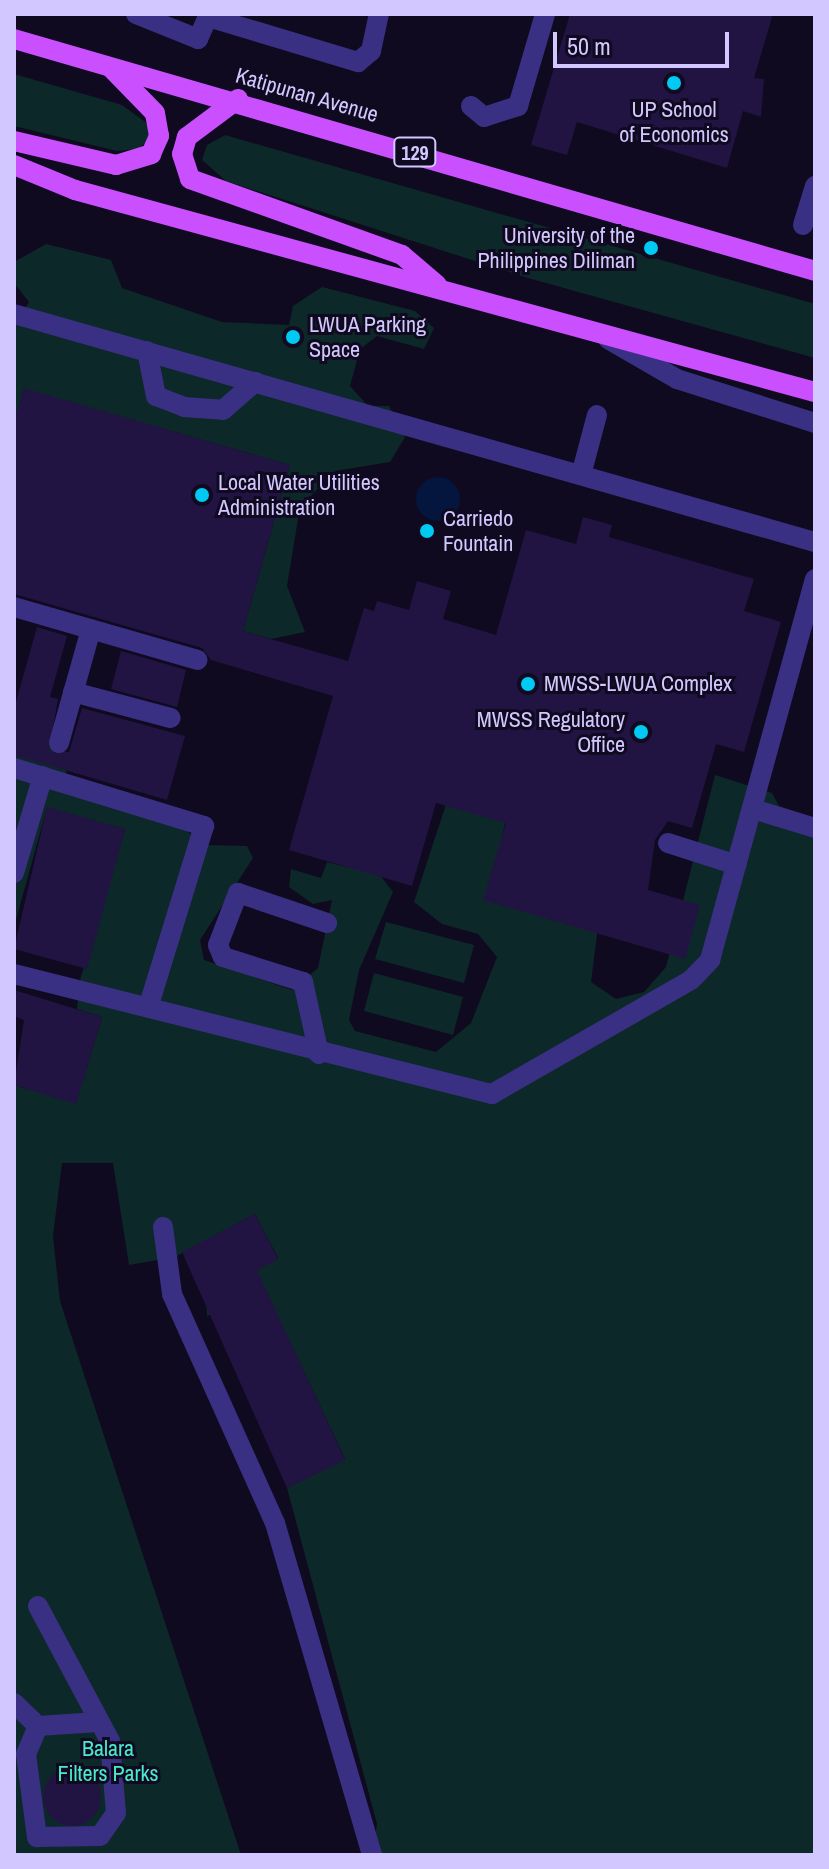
<!DOCTYPE html>
<style>
body{margin:0}
#map{position:relative;width:829px;height:1869px;overflow:hidden;background:#0f0a1f;font-family:"Archivo Narrow",sans-serif}
div>[style]{position:absolute}
[style*='--x']{left:calc(var(--x)*1px);top:calc(var(--y)*1px);width:calc(var(--w)*1px);rotate:calc(var(--a)*1deg)}
.green>*{inset:0;background:#0d2829}
.water>*{inset:0;background:#04153e}
.round{border-radius:50%}
.building>*{inset:0;background:#211442}
.minor>*{height:20px;margin:-10px;padding:0 10px;transform-origin:10px;border-radius:10px;background:#393083}
.major>*{height:20px;margin:-10px;padding:0 10px;transform-origin:10px;border-radius:10px;background:#ca4fff}
.dots>*{width:22px;height:22px;translate:-50% -50%;box-sizing:border-box;border:4px solid #0f0a1f;border-radius:50%}
span{translate:-50% -50%;white-space:nowrap;text-align:center;line-height:1.15;-webkit-text-stroke:6px #0f0a1f;paint-order:stroke}
.shield-label span{padding:2px 6px;background:#0f0a1f;border:2px solid;border-radius:6px;-webkit-text-stroke-width:0}
.shield-label{font-size:20px;color:#d2c8ff;font-weight:700}
.street-label{font-size:22px;color:#d2c8ff}
.poi-label{font-size:22px;color:#d2c8ff}
.right{translate:-100% -50%;text-align:right}
.left{translate:0 -50%;text-align:left}
.park-label{font-size:22px;color:#49eacd}
.frame{position:absolute;inset:0;border:16px solid #d2c8ff;pointer-events:none}
.scale{position:absolute;left:553px;top:32px;width:176px;height:36px;box-sizing:border-box;border:4px solid #d2c8ff;border-top:0;padding-left:10px;font-size:24px;line-height:28px;white-space:nowrap;color:#d2c8ff;-webkit-text-stroke:6px #0f0a1f;paint-order:stroke}
</style>
<div id="map">
<div class="green">
<i style="clip-path:polygon(14px 74px,122px 105px,148px 124px,151px 138px,138px 149px,117px 151px,14px 126px)"></i>
<i style="clip-path:polygon(225px 135px,815px 304px,815px 358px,528px 278px,226px 181px,202px 160px,207px 145px)"></i>
<i style="clip-path:polygon(46px 244px,111px 260px,122px 288px,222px 322px,289px 325px,293px 306px,322px 287px,415px 311px,434px 328px,424px 349px,377px 336px,360px 349px,350px 386px,368px 406px,389px 406px,405px 437px,390px 462px,335px 471px,300px 507px,287px 586px,305px 632px,271px 639px,243px 631px,290px 465px,24px 389px,14px 422px,14px 326px,29px 302px,14px 283px,14px 262px)"></i>
<i style="clip-path:polygon(46px 746px,71px 753px,65px 777px,180px 826px,205px 845px,247px 846px,253px 858px,200px 940px,204px 960px,292px 990px,318px 968px,332px 900px,313px 904px,289px 887px,291px 869px,321px 878px,327px 862px,380px 875px,393px 892px,359px 970px,349px 1020px,355px 1031px,436px 1052px,471px 1023px,497px 957px,478px 934px,442px 924px,414px 902px,451px 789px,509px 805px,490px 893px,598px 927px,591px 982px,616px 999px,644px 992px,666px 967px,715px 775px,772px 793px,779px 806px,815px 818px,815px 1855px,372px 1855px,377px 1824px,287px 1488px,345px 1459px,265px 1289px,207px 1316px,206px 1297px,278px 1258px,255px 1214px,175px 1257px,129px 1265px,113px 1163px,62px 1163px,53px 1236px,60px 1301px,241px 1855px,14px 1855px,14px 1085px,76px 1103px,102px 1017px,77px 1009px,80px 980px,125px 829px,47px 808px,14px 927px,14px 747px)"></i>
<i style="clip-path:polygon(386px 922px,474px 945px,464px 983px,375px 959px)"></i>
<i style="clip-path:polygon(374px 973px,463px 997px,453px 1035px,364px 1011px)"></i>
</div>
<div class="water">
<i class="round" style="left:416px;top:477px;width:44px;height:44px"></i>
</div>
<div class="building">
<i style="clip-path:polygon(570px 14px,773px 14px,754px 78px,764px 79px,761px 117px,743px 111px,727px 168px,577px 122px,567px 155px,531px 145px)"></i>
<i style="clip-path:polygon(24px 388px,290px 465px,243px 631px,348px 661px,364px 608px,374px 611px,377px 601px,409px 610px,417px 581px,451px 591px,443px 619px,496px 635px,526px 530px,576px 544px,583px 517px,612px 525px,609px 537px,754px 579px,744px 611px,781px 622px,744px 752px,716px 744px,692px 828px,668px 821px,655px 840px,648px 890px,700px 905px,685px 959px,483px 900px,506px 823px,436px 803px,412px 886px,289px 850px,333px 696px,211px 660px,202px 648px,14px 594px,14px 422px)"></i>
<i style="clip-path:polygon(37px 627px,67px 636px,50px 697px,58px 699px,49px 751px,69px 752px,82px 708px,185px 736px,167px 800px,14px 755px,14px 709px)"></i>
<i style="clip-path:polygon(121px 651px,186px 670px,177px 707px,111px 689px)"></i>
<i style="clip-path:polygon(47px 807px,125px 829px,87px 969px,14px 949px)"></i>
<i style="clip-path:polygon(14px 990px,102px 1017px,76px 1104px,14px 1085px,24px 1020px,14px 1016px)"></i>
<i style="clip-path:polygon(255px 1214px,278px 1259px,257px 1270px,345px 1460px,287px 1488px,182px 1252px)"></i>
<i class="round" style="left:43px;top:1768px;width:58px;height:58px"></i>
</div>
<div class="minor">
<i style="--x:136;--y:14;--w:67;--a:22"></i>
<i style="--x:198;--y:39;--w:27;--a:-66"></i>
<i style="--x:208;--y:17;--w:157;--a:16.7"></i>
<i style="--x:358;--y:62;--w:17;--a:-40"></i>
<i style="--x:371;--y:51;--w:38;--a:-78"></i>
<i style="--x:471;--y:106;--w:17;--a:40"></i>
<i style="--x:484;--y:117;--w:36;--a:-18"></i>
<i style="--x:518;--y:106;--w:96;--a:-73.6"></i>
<i style="--x:803;--y:225;--w:41;--a:-72.9"></i>
<i style="--x:14;--y:314;--w:833;--a:15.89"></i>
<i style="--x:608;--y:339;--w:80;--a:30.1"></i>
<i style="--x:677;--y:379;--w:145;--a:17.7"></i>
<i style="--x:147;--y:351;--w:46;--a:78.7"></i>
<i style="--x:156;--y:396;--w:30;--a:21"></i>
<i style="--x:184;--y:407;--w:39;--a:4"></i>
<i style="--x:223;--y:410;--w:43;--a:-41.2"></i>
<i style="--x:581;--y:475;--w:62;--a:-75.1"></i>
<i style="--x:14;--y:607;--w:191;--a:16.1"></i>
<i style="--x:73;--y:692;--w:101;--a:14.9"></i>
<i style="--x:59;--y:743;--w:118;--a:-74.3"></i>
<i style="--x:14;--y:768;--w:199;--a:17"></i>
<i style="--x:204;--y:826;--w:190;--a:107.1"></i>
<i style="--x:753;--y:809;--w:65;--a:17"></i>
<i style="--x:668;--y:843;--w:72;--a:17.7"></i>
<i style="--x:14;--y:873;--w:101;--a:-73.4"></i>
<i style="--x:14;--y:974;--w:493;--a:14.1"></i>
<i style="--x:492;--y:1094;--w:229;--a:-29.8"></i>
<i style="--x:691;--y:980;--w:28;--a:-46"></i>
<i style="--x:710;--y:960;--w:395;--a:-74.6"></i>
<i style="--x:319;--y:1054;--w:74;--a:-102.5"></i>
<i style="--x:303;--y:982;--w:84;--a:-162.6"></i>
<i style="--x:223;--y:957;--w:13;--a:-113"></i>
<i style="--x:218;--y:945;--w:56;--a:-69"></i>
<i style="--x:238;--y:893;--w:94;--a:18.6"></i>
<i style="--x:163;--y:1227;--w:68;--a:82.3"></i>
<i style="--x:172;--y:1294;--w:251;--a:65.8"></i>
<i style="--x:275;--y:1523;--w:346;--a:73.7"></i>
<i style="--x:14;--y:1703;--w:33;--a:44"></i>
<i style="--x:38;--y:1726;--w:30;--a:113"></i>
<i style="--x:26;--y:1754;--w:84;--a:82.5"></i>
<i style="--x:37;--y:1837;--w:63;--a:-0.9"></i>
<i style="--x:100;--y:1836;--w:28;--a:-55"></i>
<i style="--x:116;--y:1813;--w:72;--a:-94.8"></i>
<i style="--x:110;--y:1741;--w:153;--a:-118.1"></i>
<i style="--x:38;--y:1726;--w:60;--a:-3.8"></i>
</div>
<div class="major">
<i style="--x:14;--y:39;--w:834;--a:16.15"></i>
<i style="--x:238;--y:99;--w:64;--a:143.3"></i>
<i style="--x:187;--y:137;--w:18;--a:106"></i>
<i style="--x:182;--y:154;--w:26;--a:72"></i>
<i style="--x:190;--y:179;--w:225;--a:19.7"></i>
<i style="--x:402;--y:255;--w:46;--a:40.6"></i>
<i style="--x:14;--y:141;--w:105;--a:13.2"></i>
<i style="--x:116;--y:165;--w:37;--a:-17"></i>
<i style="--x:151;--y:154;--w:20;--a:-66"></i>
<i style="--x:159;--y:136;--w:23;--a:-100"></i>
<i style="--x:155;--y:113;--w:62;--a:-134.3"></i>
<i style="--x:14;--y:165;--w:66;--a:22.3"></i>
<i style="--x:75;--y:190;--w:767;--a:15.27"></i>
</div>
<div class="dots">
<i style="left:674px;top:83px;background:#00c9f3"></i>
<i style="left:651px;top:248px;background:#00c9f3"></i>
<i style="left:293px;top:337px;background:#00c9f3"></i>
<i style="left:202px;top:495px;background:#00c9f3"></i>
<i style="left:427px;top:531px;background:#00c9f3"></i>
<i style="left:528px;top:684px;background:#00c9f3"></i>
<i style="left:641px;top:732px;background:#00c9f3"></i>
</div>
<div class="shield-label">
<span style="left:415px;top:152px">129</span>
</div>
<div class="street-label">
<span style="left:307px;top:95px;rotate:16deg">Katipunan Avenue</span>
</div>
<div class="poi-label">
<span style="left:674px;top:122px">UP School<br>of Economics</span>
<span class="right" style="left:635px;top:248px">University of the<br>Philippines Diliman</span>
<span class="left" style="left:309px;top:337px">LWUA Parking<br>Space</span>
<span class="left" style="left:218px;top:495px">Local Water Utilities<br>Administration</span>
<span class="left" style="left:443px;top:531px">Carriedo<br>Fountain</span>
<span class="left" style="left:544px;top:684px">MWSS-LWUA Complex</span>
<span class="right" style="left:625px;top:732px">MWSS Regulatory<br>Office</span>
</div>
<div class="park-label">
<span style="left:108px;top:1761px">Balara<br>Filters Parks</span>
</div>
<div class="frame"></div>
<div class="scale">50 m</div>
</div>
